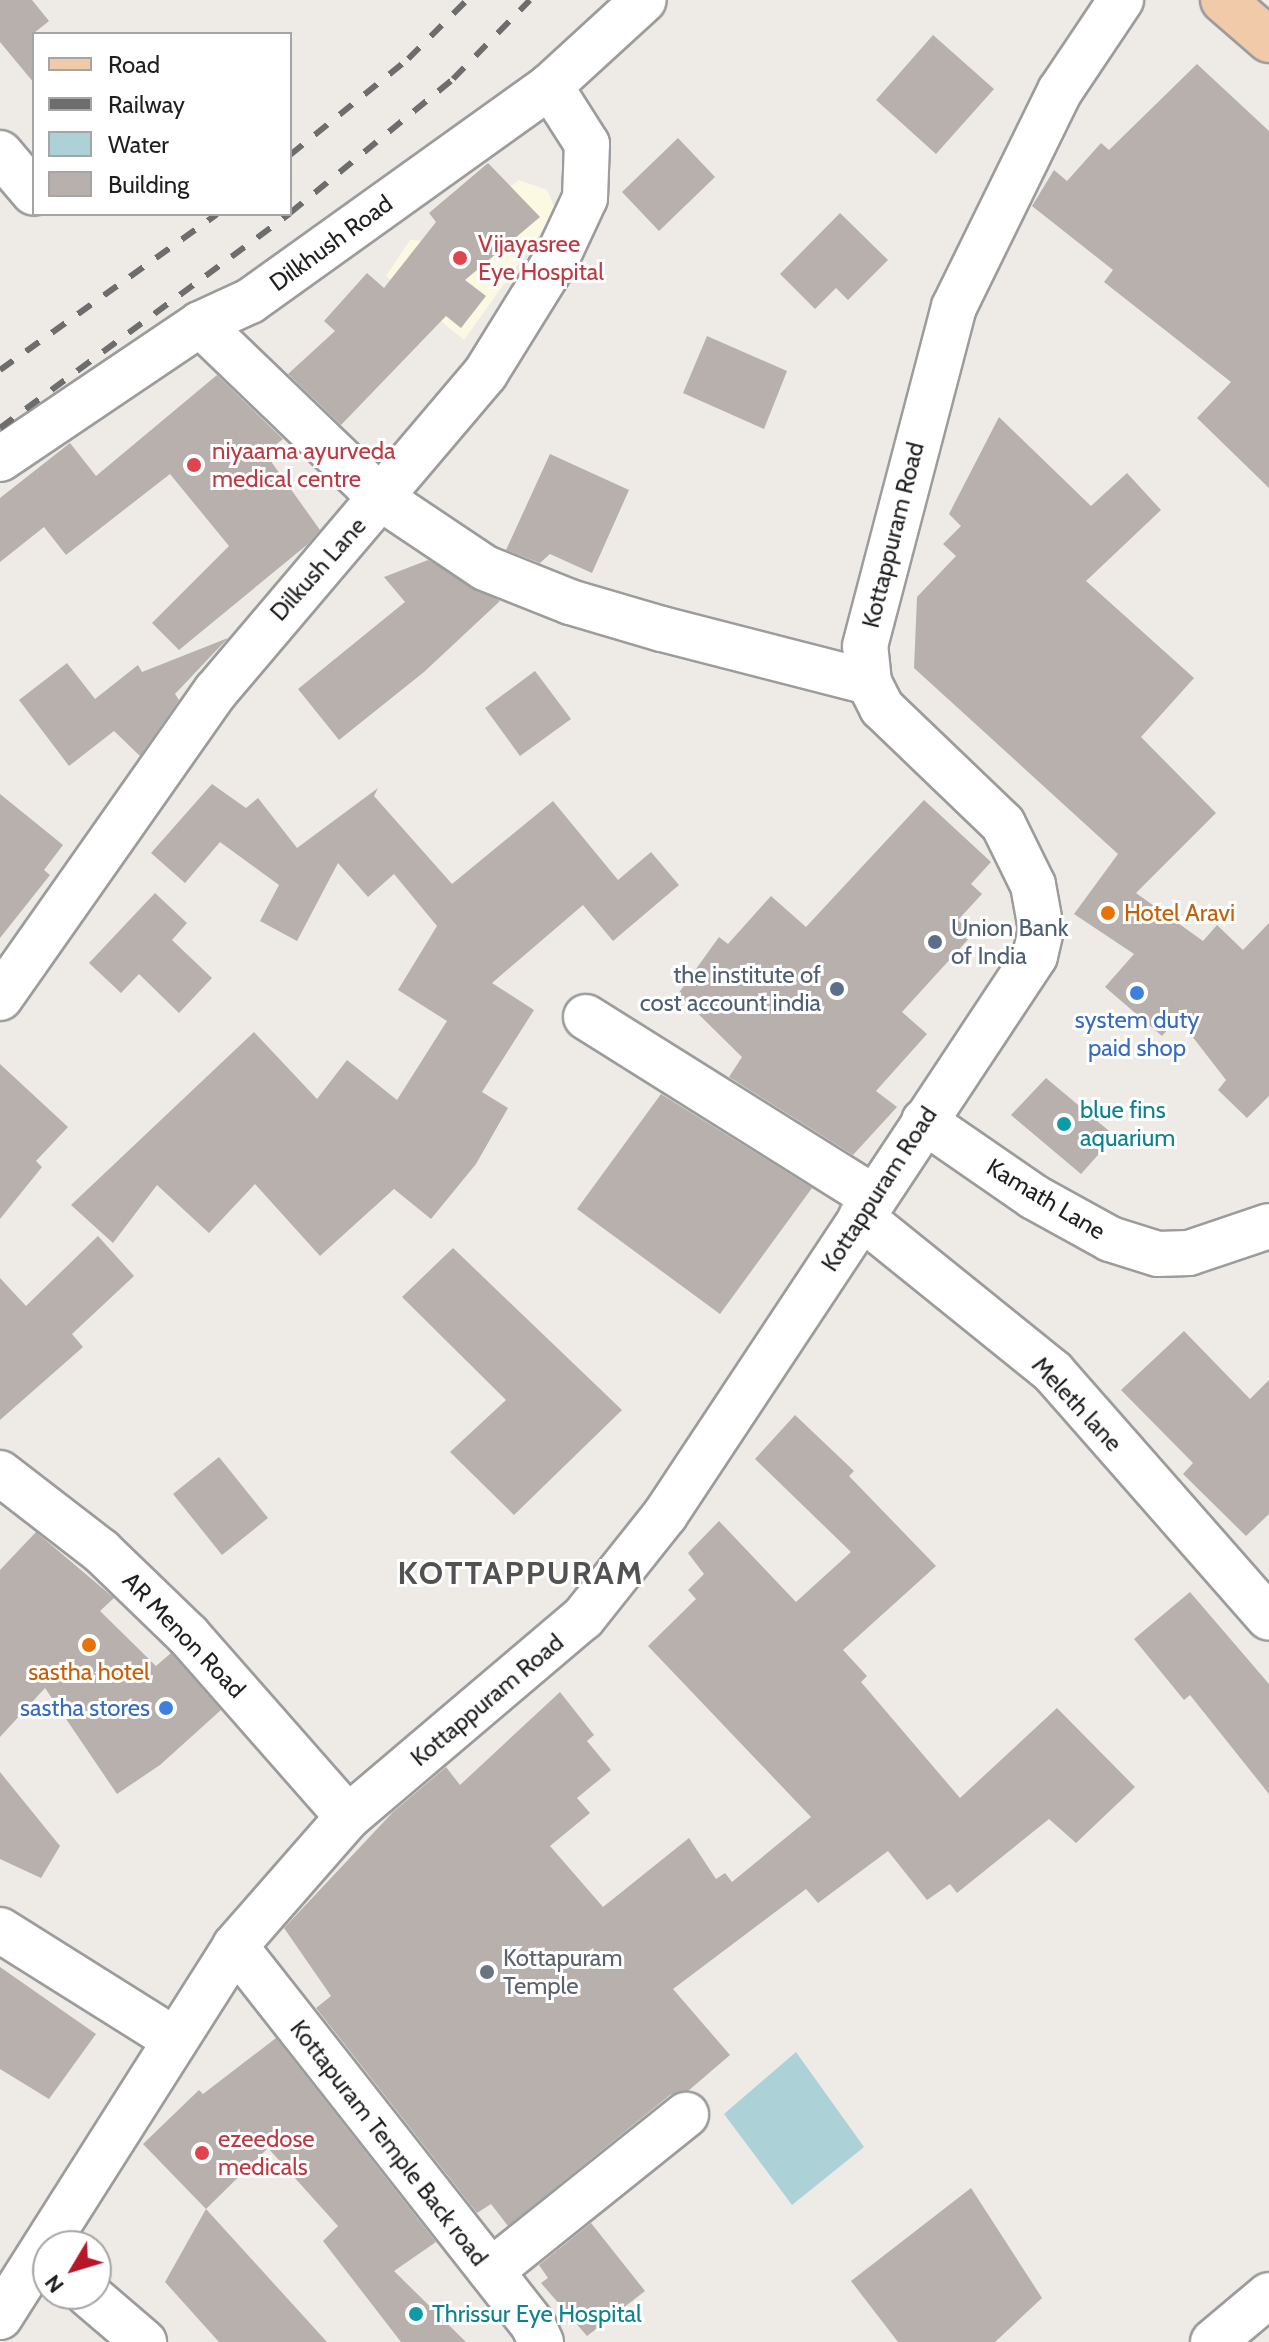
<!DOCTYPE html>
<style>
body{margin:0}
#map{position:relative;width:1269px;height:2342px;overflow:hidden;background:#eeebe6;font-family:Cabin,sans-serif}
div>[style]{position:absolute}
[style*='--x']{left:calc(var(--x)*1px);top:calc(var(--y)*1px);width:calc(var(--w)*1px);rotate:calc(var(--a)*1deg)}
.education>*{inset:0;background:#fbf9e2}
.water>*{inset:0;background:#acd2d7}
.building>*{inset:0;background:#b7b0ac}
.roads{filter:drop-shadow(2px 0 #9c9c9c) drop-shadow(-2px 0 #9c9c9c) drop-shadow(0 2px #9c9c9c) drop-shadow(0 -2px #9c9c9c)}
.minor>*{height:44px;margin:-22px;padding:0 22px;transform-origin:22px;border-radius:22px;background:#fff}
.major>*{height:44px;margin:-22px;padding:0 22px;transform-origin:22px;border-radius:22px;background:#f1caa9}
.rail>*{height:6px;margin-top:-3px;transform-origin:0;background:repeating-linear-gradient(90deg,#6d6d6d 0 16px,transparent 0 32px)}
.dots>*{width:22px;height:22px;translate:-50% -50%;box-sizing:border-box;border:4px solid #fff;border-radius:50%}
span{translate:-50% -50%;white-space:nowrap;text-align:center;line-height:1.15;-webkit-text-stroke:6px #fff;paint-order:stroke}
.street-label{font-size:24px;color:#1f1f1f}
.health-label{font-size:24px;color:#be3a42}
.left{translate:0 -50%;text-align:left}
.food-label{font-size:24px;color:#c56008}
.service-label{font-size:24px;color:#4e5e75}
.right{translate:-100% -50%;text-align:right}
.shop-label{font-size:24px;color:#366cbe}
.culture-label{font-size:24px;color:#0d838f}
.worship-label{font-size:24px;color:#5b616d}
.district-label{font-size:32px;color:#525252;font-weight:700;letter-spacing:2px}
.legend{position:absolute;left:32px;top:32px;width:260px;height:184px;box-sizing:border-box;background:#fff;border:2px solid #a5a5a5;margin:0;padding:10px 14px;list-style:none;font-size:24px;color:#1f1f1f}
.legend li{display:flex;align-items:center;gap:16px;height:40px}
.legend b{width:40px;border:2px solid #a5a5a5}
.north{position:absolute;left:32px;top:2230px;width:80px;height:80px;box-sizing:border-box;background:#fff;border:2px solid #a5a5a5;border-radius:50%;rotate:232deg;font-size:22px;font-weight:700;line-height:32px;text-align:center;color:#1f1f1f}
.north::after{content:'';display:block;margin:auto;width:28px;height:36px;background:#b61829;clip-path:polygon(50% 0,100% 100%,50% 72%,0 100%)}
</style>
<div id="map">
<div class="education">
<i style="clip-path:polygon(519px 180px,547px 190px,556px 211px,464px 340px,386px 276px,410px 240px,441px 242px)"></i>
</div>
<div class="water">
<i style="clip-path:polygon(796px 2052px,864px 2147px,792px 2205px,724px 2114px)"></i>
</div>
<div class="building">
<i style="clip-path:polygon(0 0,32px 0,49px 21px,34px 33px,34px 83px,0 42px)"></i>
<i style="clip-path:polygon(933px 35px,994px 89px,936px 154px,876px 100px)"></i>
<i style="clip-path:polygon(1197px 64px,1269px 131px,1269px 488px,1197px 418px,1231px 382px,1104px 282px,1113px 270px,1032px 206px,1054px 170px,1067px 181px,1101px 143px,1109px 150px)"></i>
<i style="clip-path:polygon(678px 138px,715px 177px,659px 231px,622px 192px)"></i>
<i style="clip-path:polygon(488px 163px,540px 217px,465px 280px,486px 296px,461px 328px,446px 316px,341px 425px,288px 374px,335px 331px,324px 321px,367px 273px,384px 288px,436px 222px,429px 213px)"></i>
<i style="clip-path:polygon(840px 213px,888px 260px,848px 300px,836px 288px,815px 309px,780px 274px)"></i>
<i style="clip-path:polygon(707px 336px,787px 371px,764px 429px,683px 393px)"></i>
<i style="clip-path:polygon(217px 375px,283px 439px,265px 453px,320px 530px,308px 544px,179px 650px,152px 623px,229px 546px,170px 474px,66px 555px,44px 527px,0 562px,0 498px,70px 443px,96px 476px)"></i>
<i style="clip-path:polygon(999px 417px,1091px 506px,1127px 473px,1161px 510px,1086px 581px,1194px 678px,1141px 737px,1216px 813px,1136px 893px,1203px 941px,1217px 925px,1243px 950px,1269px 923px,1269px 1096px,1247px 1118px,1218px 1090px,1226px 1080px,1178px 1018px,1162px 1036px,1105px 987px,1134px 954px,1074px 914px,1118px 854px,914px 668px,917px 597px,956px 556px,943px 544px,961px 526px,949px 514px)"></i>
<i style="clip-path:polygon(550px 454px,629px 490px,592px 573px,550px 554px,540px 563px,506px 550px)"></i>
<i style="clip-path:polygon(428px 560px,500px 601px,424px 672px,339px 740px,298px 689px,405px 602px,384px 577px)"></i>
<i style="clip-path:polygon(228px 638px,175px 694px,179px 700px,140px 756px,114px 731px,69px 766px,19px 700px,67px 663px,95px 699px,138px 665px,142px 672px)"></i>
<i style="clip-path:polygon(535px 671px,571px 719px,520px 756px,485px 708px)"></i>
<i style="clip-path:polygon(212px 784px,246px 808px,258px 798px,297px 848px,378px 788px,374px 796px,452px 884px,553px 801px,618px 880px,651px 852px,679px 885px,613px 941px,583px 905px,492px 983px,534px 1010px,482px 1092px,508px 1108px,476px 1164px,431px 1219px,394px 1189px,320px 1256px,255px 1184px,209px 1233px,157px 1185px,113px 1243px,71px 1205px,254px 1032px,317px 1099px,347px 1060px,397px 1100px,447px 1021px,398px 990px,437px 926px,394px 874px,368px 897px,338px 863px,297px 941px,260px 921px,279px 885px,220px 842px,185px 883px,151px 853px)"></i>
<i style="clip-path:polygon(0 794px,63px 845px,44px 870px,50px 875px,0 938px)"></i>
<i style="clip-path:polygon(924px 800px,991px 862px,971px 884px,982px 894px,958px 920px,973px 934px,902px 1012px,927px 1034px,876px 1091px,897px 1107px,853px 1155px,729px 1077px,742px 1057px,678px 994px,719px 937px,728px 944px,771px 896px,806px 927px)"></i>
<i style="clip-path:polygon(155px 893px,187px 923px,172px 940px,212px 978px,179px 1013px,139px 974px,121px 993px,89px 963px)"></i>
<i style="clip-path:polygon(0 1064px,68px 1127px,36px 1161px,42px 1167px,0 1219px)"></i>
<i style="clip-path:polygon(1046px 1078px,1115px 1136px,1081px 1174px,1011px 1115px)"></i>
<i style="clip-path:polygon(661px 1094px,812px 1188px,720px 1314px,577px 1209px)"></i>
<i style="clip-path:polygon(98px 1236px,134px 1276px,72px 1334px,83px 1347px,0 1420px,0 1278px,26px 1306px)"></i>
<i style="clip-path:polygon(453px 1248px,622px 1410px,514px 1515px,450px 1452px,506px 1400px,402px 1297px)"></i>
<i style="clip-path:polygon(1184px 1331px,1250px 1399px,1269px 1380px,1269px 1514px,1246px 1536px,1183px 1474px,1193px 1463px,1121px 1390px)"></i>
<i style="clip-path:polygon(795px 1415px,854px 1471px,849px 1476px,936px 1566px,843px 1650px,867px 1676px,861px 1682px,960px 1798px,1057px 1708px,1135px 1787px,1076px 1843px,1049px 1819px,957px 1893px,950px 1884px,927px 1900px,888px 1851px,818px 1903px,806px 1889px,673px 1989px,730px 2055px,688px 2091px,670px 2095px,508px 2226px,491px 2204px,477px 2213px,316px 2008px,331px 1996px,284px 1928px,393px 1812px,446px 1767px,460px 1785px,560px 1692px,594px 1735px,587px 1741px,611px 1770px,577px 1798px,590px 1813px,550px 1846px,603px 1907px,689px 1838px,716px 1879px,725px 1873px,732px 1882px,811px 1817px,648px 1646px,696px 1599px,688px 1590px,704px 1574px,688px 1553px,719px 1521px,796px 1602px,851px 1552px,755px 1459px)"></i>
<i style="clip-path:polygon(219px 1457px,268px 1518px,222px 1555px,173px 1494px)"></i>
<i style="clip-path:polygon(36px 1532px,114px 1598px,100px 1611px,156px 1666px,171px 1653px,221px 1710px,160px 1765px,117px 1794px,45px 1688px,0 1737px,0 1570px)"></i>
<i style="clip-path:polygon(1190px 1592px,1269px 1684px,1269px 1794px,1190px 1695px,1184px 1700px,1134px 1639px)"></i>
<i style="clip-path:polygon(0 1772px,60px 1846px,41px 1878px,0 1859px)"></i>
<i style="clip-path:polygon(0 1967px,96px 2034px,49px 2099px,0 2069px)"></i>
<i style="clip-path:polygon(276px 2038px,436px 2242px,394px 2271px,466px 2342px,401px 2342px,323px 2241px,338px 2226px,268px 2148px,206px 2209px,143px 2144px,199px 2090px,203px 2094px)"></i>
<i style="clip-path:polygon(971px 2188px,1042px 2298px,995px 2342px,898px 2342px,851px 2281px)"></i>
<i style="clip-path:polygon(206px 2209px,327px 2342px,219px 2342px,165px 2282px)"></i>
<i style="clip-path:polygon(591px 2223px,645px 2291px,587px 2336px,541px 2283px,548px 2278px,539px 2265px)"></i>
</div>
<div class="roads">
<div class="minor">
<i style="--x:0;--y:153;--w:52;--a:49.6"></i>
<i style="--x:200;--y:324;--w:252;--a:43.9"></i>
<i style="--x:382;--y:499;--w:124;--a:33.8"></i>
<i style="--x:485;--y:568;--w:92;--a:21.8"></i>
<i style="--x:570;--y:602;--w:96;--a:16.4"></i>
<i style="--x:662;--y:629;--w:214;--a:14.4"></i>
<i style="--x:0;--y:459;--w:241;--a:-34"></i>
<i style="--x:200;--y:324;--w:55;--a:-24.7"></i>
<i style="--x:250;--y:301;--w:369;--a:-35.6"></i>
<i style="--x:550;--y:86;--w:127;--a:-42.5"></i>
<i style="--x:0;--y:998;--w:375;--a:-54.9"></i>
<i style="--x:216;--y:691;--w:416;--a:-49.7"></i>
<i style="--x:485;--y:374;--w:137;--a:-58.2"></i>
<i style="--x:557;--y:258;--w:66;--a:-65"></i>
<i style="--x:585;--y:198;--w:54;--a:-87.9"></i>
<i style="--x:587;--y:144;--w:69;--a:-122.5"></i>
<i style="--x:586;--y:1017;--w:340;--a:32.1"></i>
<i style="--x:924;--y:1121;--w:134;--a:34.6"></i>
<i style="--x:1034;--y:1197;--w:87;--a:28.9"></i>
<i style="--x:1110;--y:1239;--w:50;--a:17.4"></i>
<i style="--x:1158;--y:1254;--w:31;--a:-2"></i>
<i style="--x:1189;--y:1253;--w:84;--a:-18.6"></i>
<i style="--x:861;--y:1217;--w:247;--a:38.9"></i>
<i style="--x:1053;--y:1372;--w:327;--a:48.7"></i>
<i style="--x:0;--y:1473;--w:128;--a:37.7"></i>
<i style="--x:101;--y:1551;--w:121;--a:44"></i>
<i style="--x:188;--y:1635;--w:242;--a:48.7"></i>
<i style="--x:0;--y:1930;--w:203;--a:32.1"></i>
<i style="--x:235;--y:1946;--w:482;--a:51.8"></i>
<i style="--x:533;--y:2325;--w:19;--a:65"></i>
<i style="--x:491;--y:2271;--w:250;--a:-38.7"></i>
<i style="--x:88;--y:2294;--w:74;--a:40.6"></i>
<i style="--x:0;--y:2317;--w:439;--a:-57.6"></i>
<i style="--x:235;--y:1946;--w:171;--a:-48.8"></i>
<i style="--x:348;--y:1817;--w:308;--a:-40.3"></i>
<i style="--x:583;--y:1618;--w:132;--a:-51.5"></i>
<i style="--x:665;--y:1515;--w:670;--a:-56.5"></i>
<i style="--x:1035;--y:956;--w:28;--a:-77"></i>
<i style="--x:1041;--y:929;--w:45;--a:-100.3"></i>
<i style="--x:1033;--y:885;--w:68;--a:-116.2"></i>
<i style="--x:1003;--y:824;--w:168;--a:-136.2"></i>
<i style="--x:882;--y:708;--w:29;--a:-117"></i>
<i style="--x:869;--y:682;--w:36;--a:-96"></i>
<i style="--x:865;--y:646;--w:350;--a:-75.3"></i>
<i style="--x:954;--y:307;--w:241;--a:-63.9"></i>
<i style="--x:1060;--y:91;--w:110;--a:-56.2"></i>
<i style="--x:1213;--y:2342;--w:73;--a:-40"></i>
</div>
<div class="major">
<i style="--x:1223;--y:0;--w:61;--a:41"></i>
</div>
</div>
<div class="rail">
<i style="--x:290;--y:155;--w:152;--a:-39.1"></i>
<i style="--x:408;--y:59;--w:83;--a:-45"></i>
<i style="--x:290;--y:213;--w:211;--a:-39.4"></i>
<i style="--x:453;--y:79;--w:110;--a:-45.7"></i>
<i style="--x:0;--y:370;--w:267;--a:-35.7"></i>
<i style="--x:0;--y:428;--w:360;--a:-36.5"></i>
</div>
<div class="dots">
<i style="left:460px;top:258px;background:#e0444e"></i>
<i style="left:194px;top:465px;background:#e0444e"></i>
<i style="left:1108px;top:913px;background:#e8710a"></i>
<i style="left:935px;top:942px;background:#5c6f8a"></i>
<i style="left:837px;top:989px;background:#5c6f8a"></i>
<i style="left:1137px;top:993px;background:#3f7fe0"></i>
<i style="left:1064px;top:1124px;background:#0f9aa8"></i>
<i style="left:89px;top:1645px;background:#e8710a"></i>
<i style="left:166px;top:1708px;background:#3f7fe0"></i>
<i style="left:487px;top:1972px;background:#6b7280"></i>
<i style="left:202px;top:2153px;background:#e0444e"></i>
<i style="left:416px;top:2314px;background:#0f9aa8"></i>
</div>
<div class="street-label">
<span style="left:331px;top:243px;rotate:-36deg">Dilkhush Road</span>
<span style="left:893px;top:535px;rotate:-76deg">Kottappuram Road</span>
<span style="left:318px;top:569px;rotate:-48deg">Dilkush Lane</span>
<span style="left:879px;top:1189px;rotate:-57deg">Kottappuram Road</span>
<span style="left:1046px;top:1199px;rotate:31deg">Kamath Lane</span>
<span style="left:1077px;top:1404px;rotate:47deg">Meleth lane</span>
<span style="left:184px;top:1635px;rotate:46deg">AR Menon Road</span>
<span style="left:487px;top:1700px;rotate:-40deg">Kottappuram Road</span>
<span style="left:389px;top:2143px;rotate:52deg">Kottapuram Temple Back road</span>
</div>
<div class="health-label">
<span class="left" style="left:478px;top:258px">Vijayasree<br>Eye Hospital</span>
<span class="left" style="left:212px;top:465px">niyaama ayurveda<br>medical centre</span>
<span class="left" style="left:218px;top:2153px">ezeedose<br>medicals</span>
</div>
<div class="food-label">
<span class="left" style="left:1124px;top:913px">Hotel Aravi</span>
<span style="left:89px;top:1672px">sastha hotel</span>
</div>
<div class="service-label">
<span class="left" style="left:951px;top:942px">Union Bank<br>of India</span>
<span class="right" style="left:821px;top:989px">the institute of<br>cost account india</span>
</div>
<div class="shop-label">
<span style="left:1137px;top:1034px">system duty<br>paid shop</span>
<span class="right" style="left:150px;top:1708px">sastha stores</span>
</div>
<div class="culture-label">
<span class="left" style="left:1080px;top:1124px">blue fins<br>aquarium</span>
<span class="left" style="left:432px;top:2314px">Thrissur Eye Hospital</span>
</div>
<div class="worship-label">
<span class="left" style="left:503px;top:1972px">Kottapuram<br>Temple</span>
</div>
<div class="district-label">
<span style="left:521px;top:1573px">KOTTAPPURAM</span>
</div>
<ul class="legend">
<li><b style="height:10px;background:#f1caa9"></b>Road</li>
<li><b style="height:10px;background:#6d6d6d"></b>Railway</li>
<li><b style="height:22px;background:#acd2d7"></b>Water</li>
<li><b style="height:22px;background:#b7b0ac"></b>Building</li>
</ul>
<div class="north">N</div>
</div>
